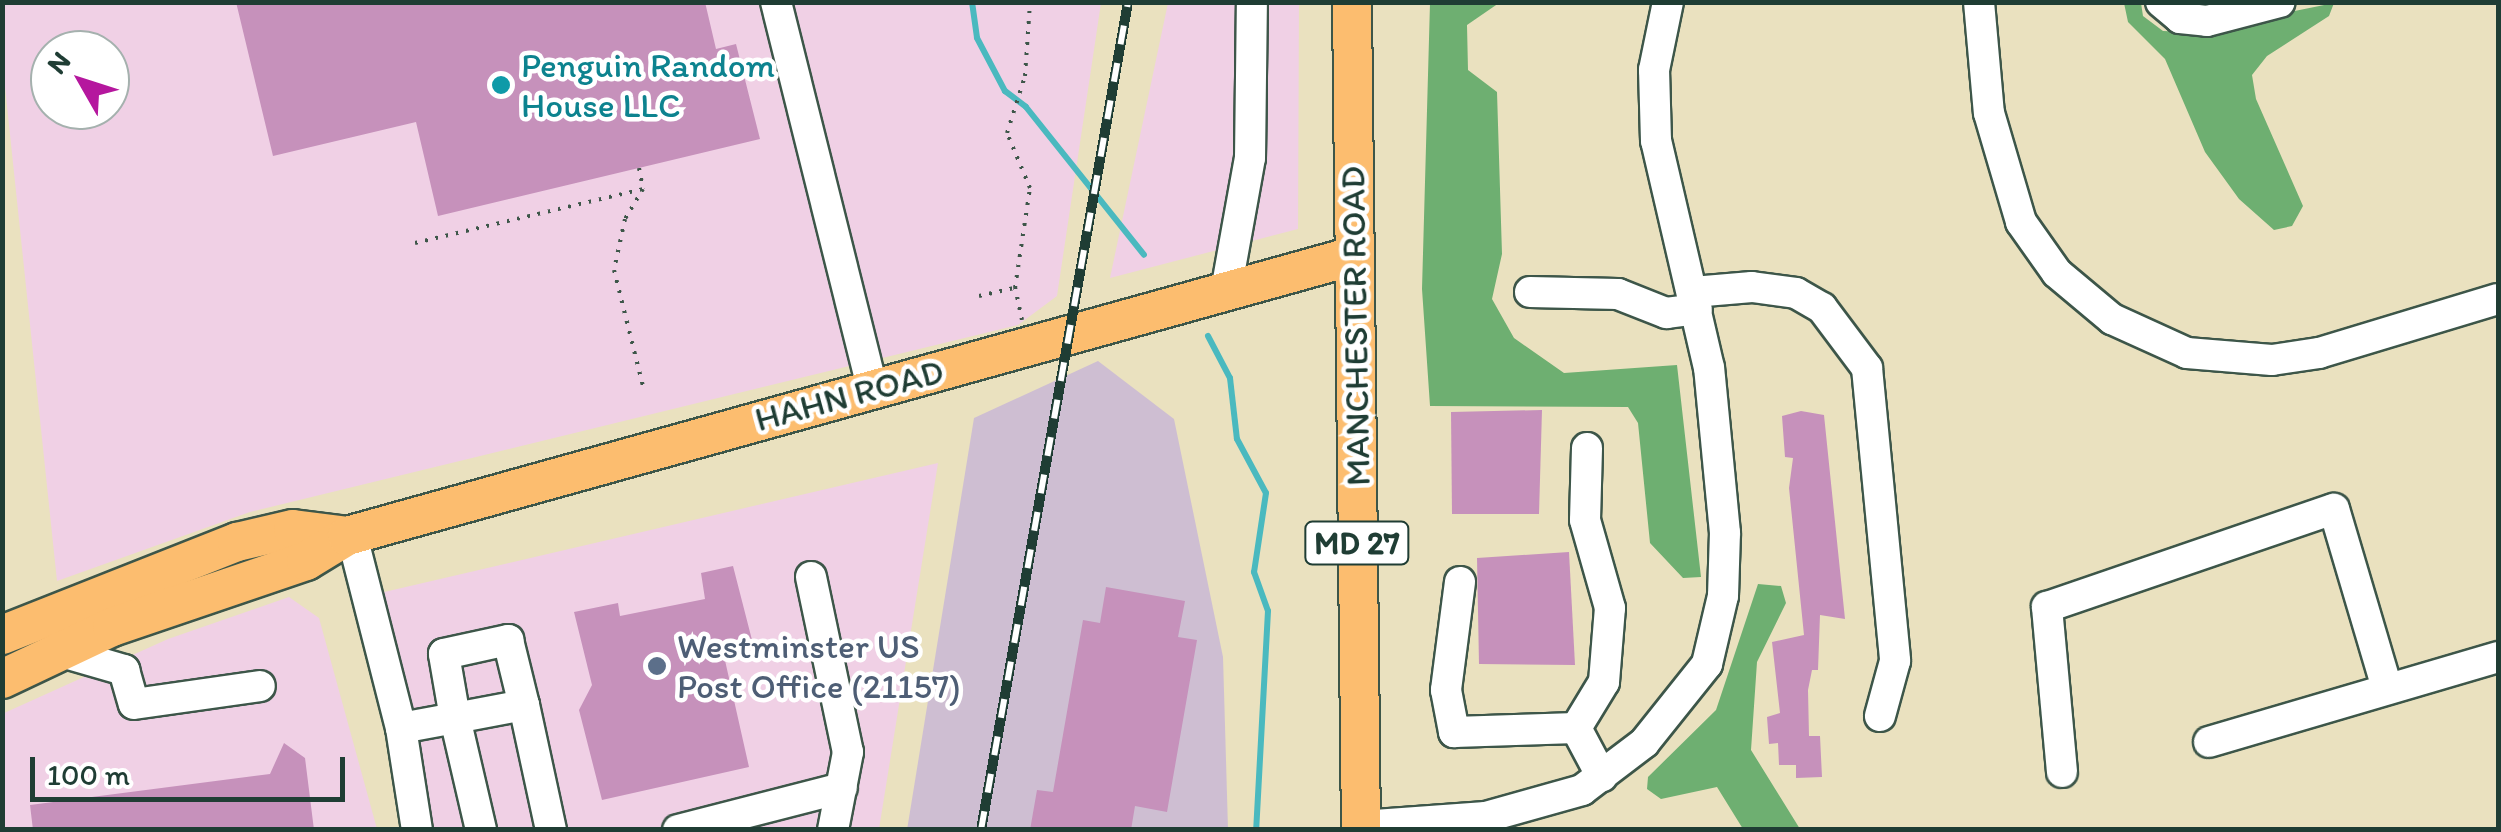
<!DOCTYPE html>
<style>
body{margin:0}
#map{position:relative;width:2501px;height:832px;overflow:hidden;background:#eae1bf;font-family:Itim,sans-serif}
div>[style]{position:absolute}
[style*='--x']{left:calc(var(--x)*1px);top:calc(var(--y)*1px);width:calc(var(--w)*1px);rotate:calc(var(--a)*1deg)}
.built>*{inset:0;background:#f0d0e5}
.industrial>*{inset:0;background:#cebed2}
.forest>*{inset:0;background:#6eaf71}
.stream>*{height:6px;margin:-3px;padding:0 3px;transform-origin:3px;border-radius:3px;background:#4ab9bf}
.building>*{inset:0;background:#c691bb}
.path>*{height:4px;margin-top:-2px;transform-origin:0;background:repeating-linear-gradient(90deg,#3d5649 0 2.5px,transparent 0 10.5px)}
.roads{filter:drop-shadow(2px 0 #3d5649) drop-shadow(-2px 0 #3d5649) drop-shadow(0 2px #3d5649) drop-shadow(0 -2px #3d5649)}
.minor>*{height:30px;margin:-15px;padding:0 15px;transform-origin:15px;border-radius:15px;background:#fff}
.major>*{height:38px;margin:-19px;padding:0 19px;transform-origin:19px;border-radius:19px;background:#fcbd6f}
.rail>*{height:10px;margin-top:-5px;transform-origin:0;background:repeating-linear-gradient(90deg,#fff 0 19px,#1f3d34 0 38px);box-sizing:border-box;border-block:2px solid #1f3d34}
.dots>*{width:28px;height:28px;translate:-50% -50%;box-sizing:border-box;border:5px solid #fff;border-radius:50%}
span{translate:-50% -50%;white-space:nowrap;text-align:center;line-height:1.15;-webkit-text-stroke:9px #fff;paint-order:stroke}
.shield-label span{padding:2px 8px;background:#fff;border:2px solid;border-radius:8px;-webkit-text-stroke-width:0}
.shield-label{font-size:32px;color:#1f3d34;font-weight:700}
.culture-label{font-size:35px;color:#0d838f}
.left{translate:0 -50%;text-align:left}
.street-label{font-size:35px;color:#1f3d34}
.service-label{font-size:35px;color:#4e5e75}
.frame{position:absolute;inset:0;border:5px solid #1f3d34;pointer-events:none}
.north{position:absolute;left:30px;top:30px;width:100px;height:100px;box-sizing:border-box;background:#fff;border:2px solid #a5b1ae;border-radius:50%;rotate:309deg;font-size:28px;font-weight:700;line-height:40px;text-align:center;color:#1f3d34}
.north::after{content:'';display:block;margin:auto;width:35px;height:45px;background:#b5179e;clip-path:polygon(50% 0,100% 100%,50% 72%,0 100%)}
.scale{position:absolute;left:30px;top:757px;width:315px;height:45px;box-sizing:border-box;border:5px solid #1f3d34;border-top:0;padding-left:12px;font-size:30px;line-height:35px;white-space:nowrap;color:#1f3d34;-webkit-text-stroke:8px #fff;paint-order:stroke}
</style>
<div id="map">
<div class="built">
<i style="clip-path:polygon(evenodd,2px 3px,1101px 3px,1057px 296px,1018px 325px,250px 512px,57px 581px,3px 68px,2px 3px,50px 50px,110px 50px,110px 110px,50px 110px,50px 50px)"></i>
<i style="clip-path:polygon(1168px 3px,1299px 3px,1298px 229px,1110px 278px)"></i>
<i style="clip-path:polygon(938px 463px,879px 829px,433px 829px,380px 593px)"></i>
<i style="clip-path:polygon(289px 597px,319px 618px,377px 829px,3px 829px,2px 714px,168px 639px)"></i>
</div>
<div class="industrial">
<i style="clip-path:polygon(1098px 361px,1174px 419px,1223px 657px,1228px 829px,907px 830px,974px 418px)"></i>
</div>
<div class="forest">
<i style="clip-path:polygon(1430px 3px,1499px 3px,1467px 25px,1468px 70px,1497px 92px,1502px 254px,1492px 299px,1514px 338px,1564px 373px,1677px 365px,1701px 577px,1683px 578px,1650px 543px,1638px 423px,1628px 407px,1430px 406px,1422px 289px)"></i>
<i style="clip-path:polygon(2124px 3px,2141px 3px,2143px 16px,2163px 31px,2190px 32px,2334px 3px,2329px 16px,2267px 56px,2252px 75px,2256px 99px,2303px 206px,2292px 226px,2274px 230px,2239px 199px,2205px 152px,2165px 59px,2128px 22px)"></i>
<i style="clip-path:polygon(1758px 584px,1781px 586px,1786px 603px,1757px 662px,1751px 750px,1800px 829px,1743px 829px,1717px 787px,1661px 799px,1647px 789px,1648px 777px,1716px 710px)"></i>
</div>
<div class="stream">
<i style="--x:972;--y:2;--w:36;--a:82"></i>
<i style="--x:977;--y:38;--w:60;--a:62.2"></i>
<i style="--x:1005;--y:91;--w:26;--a:37"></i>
<i style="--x:1026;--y:107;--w:189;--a:51.4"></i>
<i style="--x:1208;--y:336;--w:47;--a:62.4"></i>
<i style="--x:1230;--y:378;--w:61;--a:83.5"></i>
<i style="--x:1237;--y:439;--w:61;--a:61.8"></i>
<i style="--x:1266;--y:493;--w:80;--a:98.6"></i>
<i style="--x:1254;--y:572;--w:41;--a:70.3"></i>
<i style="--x:1268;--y:611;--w:219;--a:93.1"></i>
</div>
<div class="building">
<i style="clip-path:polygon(236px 2px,705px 2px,716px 49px,736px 44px,760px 139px,438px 216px,416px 122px,273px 156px)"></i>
<i style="clip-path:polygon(1542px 410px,1539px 514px,1452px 514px,1451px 412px)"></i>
<i style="clip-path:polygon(1801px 411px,1824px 415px,1845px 619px,1820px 615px,1818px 670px,1812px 670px,1808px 690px,1809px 736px,1820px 736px,1822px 777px,1796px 778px,1796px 765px,1779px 765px,1778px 743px,1769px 744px,1767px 717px,1780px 713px,1772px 642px,1804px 635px,1789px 488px,1793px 458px,1785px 457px,1782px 416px)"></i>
<i style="clip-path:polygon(1569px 552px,1575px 665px,1479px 664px,1477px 558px)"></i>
<i style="clip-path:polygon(733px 566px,752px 640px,722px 647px,749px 767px,602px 800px,579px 710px,592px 685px,574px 612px,618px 603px,620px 616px,705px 599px,701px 573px)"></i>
<i style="clip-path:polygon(1106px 587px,1185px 601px,1178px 637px,1197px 640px,1167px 812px,1135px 806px,1131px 830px,1030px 830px,1037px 790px,1053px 792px,1083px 620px,1100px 623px)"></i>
<i style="clip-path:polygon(284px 743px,305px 758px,314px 830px,33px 830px,30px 805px,270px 774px)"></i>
</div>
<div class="path">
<i style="--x:639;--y:168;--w:21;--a:79"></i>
<i style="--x:643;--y:189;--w:35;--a:121"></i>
<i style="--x:625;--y:219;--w:52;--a:102.2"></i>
<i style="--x:614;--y:270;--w:124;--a:76"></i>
<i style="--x:415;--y:243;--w:234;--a:-13.3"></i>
<i style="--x:979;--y:296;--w:37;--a:-13"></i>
<i style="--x:1022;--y:320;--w:33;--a:-102"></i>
<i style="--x:1015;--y:288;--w:101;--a:-81.5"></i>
<i style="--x:1030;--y:188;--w:60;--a:-112.7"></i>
<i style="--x:1007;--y:133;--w:60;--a:-72.5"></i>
<i style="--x:1025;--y:76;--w:74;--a:-86.1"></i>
</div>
<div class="roads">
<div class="minor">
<i style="--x:776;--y:2;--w:400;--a:76"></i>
<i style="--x:1979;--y:2;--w:111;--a:84.9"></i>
<i style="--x:1989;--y:113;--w:114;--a:73.6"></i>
<i style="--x:2021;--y:222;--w:62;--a:54.8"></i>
<i style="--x:2057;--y:273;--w:72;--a:39.9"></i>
<i style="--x:2112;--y:319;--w:82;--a:24.4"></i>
<i style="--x:2187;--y:353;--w:85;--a:4.7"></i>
<i style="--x:2272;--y:360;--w:48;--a:-8.5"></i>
<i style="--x:2319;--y:353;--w:187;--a:-16.8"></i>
<i style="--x:2161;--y:2;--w:25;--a:40"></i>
<i style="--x:2180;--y:18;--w:27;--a:6"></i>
<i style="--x:2207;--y:21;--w:75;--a:-14.6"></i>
<i style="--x:1226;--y:291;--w:135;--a:-79.8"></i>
<i style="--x:1250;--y:158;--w:156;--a:-89.3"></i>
<i style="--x:1530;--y:292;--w:88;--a:1.3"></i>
<i style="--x:1618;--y:294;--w:52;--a:21.6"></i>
<i style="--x:1666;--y:313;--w:31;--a:-7"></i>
<i style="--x:1693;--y:292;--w:59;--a:-4.8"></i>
<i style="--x:1752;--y:287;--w:44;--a:7.8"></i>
<i style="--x:1796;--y:293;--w:30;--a:30"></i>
<i style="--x:1822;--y:308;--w:75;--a:53.1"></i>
<i style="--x:1867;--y:368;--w:294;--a:84.5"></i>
<i style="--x:1895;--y:661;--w:57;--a:105.3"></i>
<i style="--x:352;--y:536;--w:198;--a:75.7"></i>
<i style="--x:401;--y:728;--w:103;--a:81.1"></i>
<i style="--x:811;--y:577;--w:179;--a:78.1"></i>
<i style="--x:848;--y:752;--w:79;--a:100.9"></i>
<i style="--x:1460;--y:582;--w:109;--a:97.4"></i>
<i style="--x:1446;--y:690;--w:43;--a:79.2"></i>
<i style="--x:1454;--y:732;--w:122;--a:-1.9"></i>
<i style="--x:1576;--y:728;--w:55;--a:62"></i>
<i style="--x:62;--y:652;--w:65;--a:16.2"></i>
<i style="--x:124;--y:670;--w:35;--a:74"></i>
<i style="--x:134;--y:704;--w:127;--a:-8.1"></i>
<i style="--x:524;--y:705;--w:70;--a:169.3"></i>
<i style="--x:455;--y:718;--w:65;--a:-99.8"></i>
<i style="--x:444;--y:654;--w:66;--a:-12.3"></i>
<i style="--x:508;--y:640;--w:67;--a:76.2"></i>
<i style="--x:524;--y:705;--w:128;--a:77.8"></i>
<i style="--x:401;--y:728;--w:55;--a:-10.5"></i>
<i style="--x:455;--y:718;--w:115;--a:76.9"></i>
<i style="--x:1576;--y:728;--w:54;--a:-58.7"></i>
<i style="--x:1604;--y:682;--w:74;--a:-85.4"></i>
<i style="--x:1610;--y:608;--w:91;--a:-105.9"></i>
<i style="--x:1585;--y:520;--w:72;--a:-88.4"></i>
<i style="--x:2209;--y:742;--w:301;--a:-16.4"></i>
<i style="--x:2062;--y:772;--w:166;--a:-95.2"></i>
<i style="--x:2047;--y:607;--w:303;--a:-18.9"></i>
<i style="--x:2334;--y:509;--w:187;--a:73.5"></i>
<i style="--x:1361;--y:826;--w:125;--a:-4.1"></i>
<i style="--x:1486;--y:817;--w:100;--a:-15.7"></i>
<i style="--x:1582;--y:790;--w:78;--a:-37.2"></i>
<i style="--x:1644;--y:743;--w:101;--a:-51.4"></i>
<i style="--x:1707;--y:664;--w:70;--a:-76.8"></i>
<i style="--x:1723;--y:596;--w:63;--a:-88.2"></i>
<i style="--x:1725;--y:533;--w:166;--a:-95.5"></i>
<i style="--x:1709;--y:368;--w:233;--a:-103.1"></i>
<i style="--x:1656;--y:141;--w:71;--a:-91.6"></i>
<i style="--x:1654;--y:70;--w:69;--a:-78.4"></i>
<i style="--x:678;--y:830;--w:169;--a:-14.4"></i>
</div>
<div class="major">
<i style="--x:1352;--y:2;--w:828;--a:89.38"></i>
<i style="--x:2;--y:635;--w:253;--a:-21.6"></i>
<i style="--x:237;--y:542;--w:57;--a:-13.1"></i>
<i style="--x:293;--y:529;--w:54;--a:7.4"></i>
<i style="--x:2;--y:679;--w:122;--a:-25.3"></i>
<i style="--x:112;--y:627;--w:205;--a:-18.8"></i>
<i style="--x:306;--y:561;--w:48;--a:-31.4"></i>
<i style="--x:347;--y:536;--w:1044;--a:-15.55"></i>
</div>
</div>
<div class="rail">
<i style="--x:981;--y:830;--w:841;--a:-79.93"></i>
</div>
<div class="dots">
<i style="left:501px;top:85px;background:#0f9aa8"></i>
<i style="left:657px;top:666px;background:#5c6f8a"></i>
</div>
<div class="shield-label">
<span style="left:1357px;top:543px">MD 27</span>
</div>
<div class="culture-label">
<span class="left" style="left:521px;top:85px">Penguin Random<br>House LLC</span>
</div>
<div class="street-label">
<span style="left:1355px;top:326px;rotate:-91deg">MANCHESTER ROAD</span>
<span style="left:849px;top:395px;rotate:-15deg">HAHN ROAD</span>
</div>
<div class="service-label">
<span class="left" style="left:677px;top:666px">Westminster US<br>Post Office (21157)</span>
</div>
<div class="frame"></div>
<div class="north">N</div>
<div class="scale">100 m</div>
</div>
